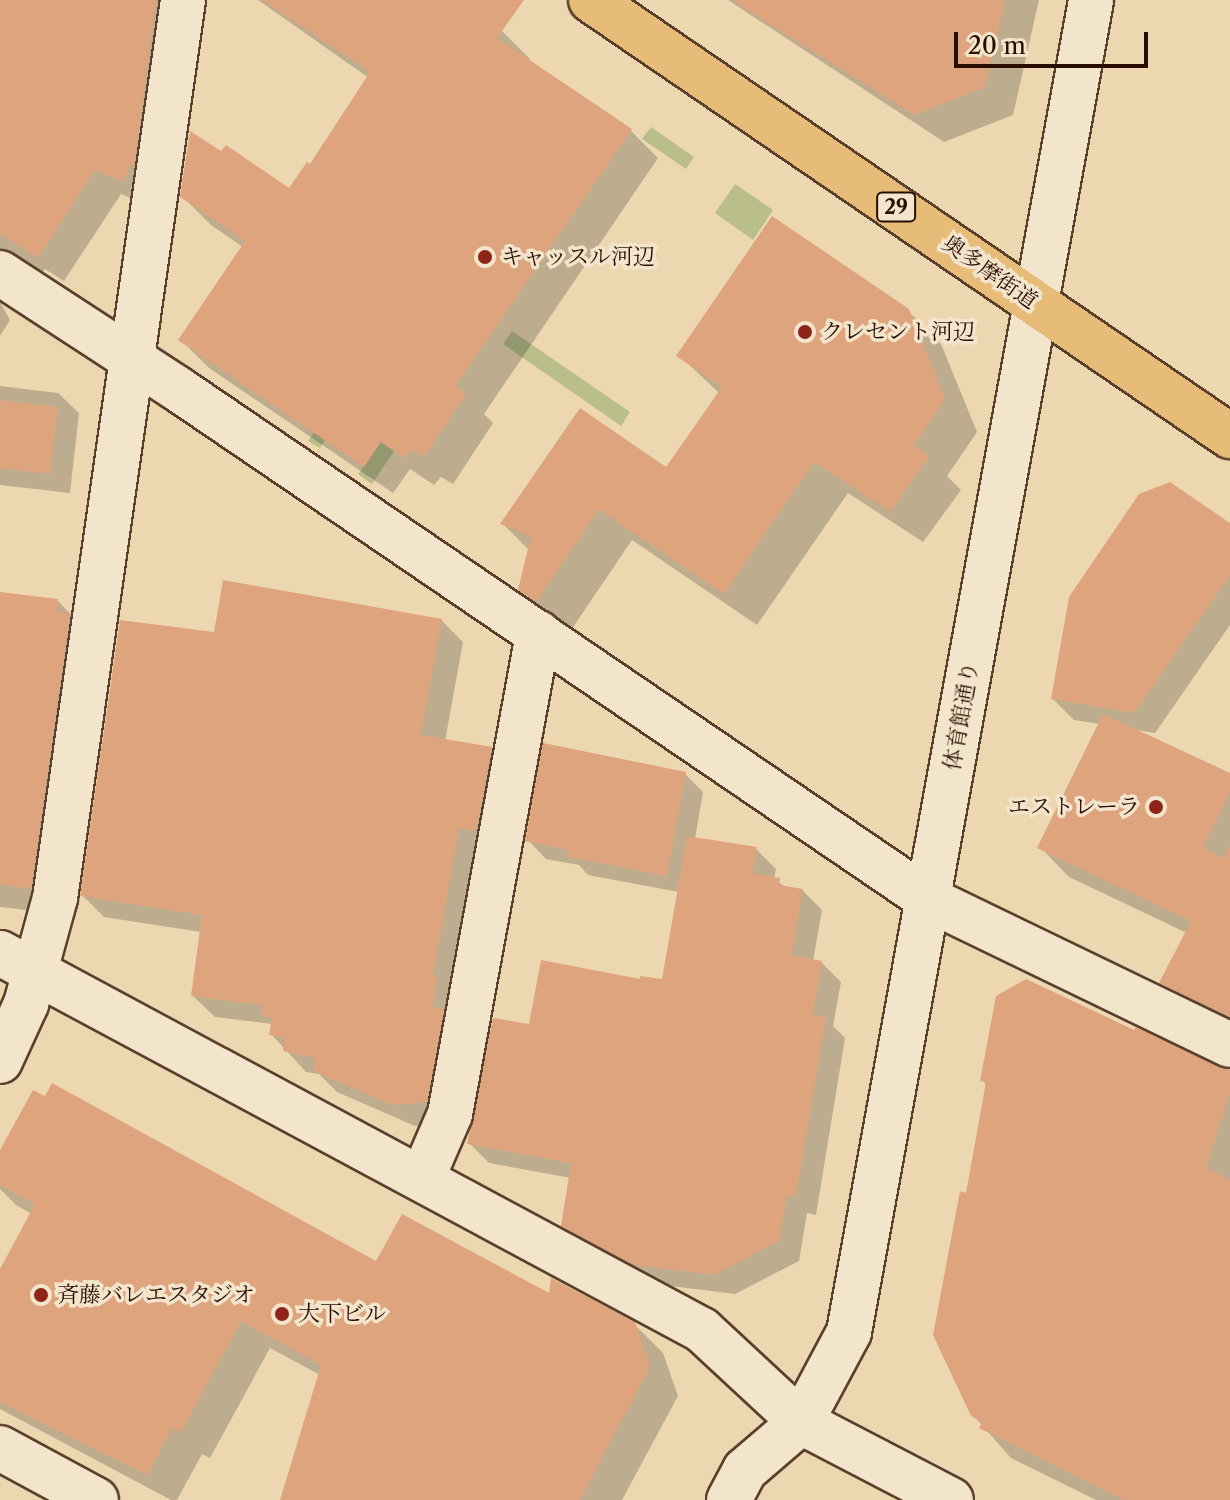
<!DOCTYPE html>
<meta charset="utf-8">
<style>
body{margin:0}
#map{position:relative;width:1230px;height:1500px;overflow:hidden;background:#edd7b1;font-family:"Libre Caslon Text","Noto Serif JP",serif}
div>[style]{position:absolute}
[style*='--x']{left:calc(var(--x)*1px);top:calc(var(--y)*1px);width:calc(var(--w)*1px);rotate:calc(var(--a)*1deg)}
.green>*{inset:0;background:#b9be8b}
.shadow>*{inset:0;background:#0003}
.building>*{inset:0;background:#dea47d}
.roads{filter:drop-shadow(2px 0 #5a402c) drop-shadow(-2px 0 #5a402c) drop-shadow(0 2px #5a402c) drop-shadow(0 -2px #5a402c)}
.minor>*{height:44px;margin:-22px;padding:0 22px;transform-origin:22px;border-radius:22px;background:#f3e5cc}
.tertiary>*{height:44px;margin:-22px;padding:0 22px;transform-origin:22px;border-radius:22px;background:#f3e5cc}
.primary>*{height:44px;margin:-22px;padding:0 22px;transform-origin:22px;border-radius:22px;background:#e6bc78}
.dots>*{width:22px;height:22px;translate:-50% -50%;box-sizing:border-box;border:4px solid #f3e5cc;border-radius:50%}
span{translate:-50% -50%;white-space:nowrap;text-align:center;line-height:1.15;-webkit-text-stroke:7px #f3e5cc;paint-order:stroke}
.shield-label span{padding:2px 6px;background:#f3e5cc;border:2px solid;border-radius:6px;-webkit-text-stroke-width:0}
.shield-label{font-size:20px;color:#290e00;font-weight:700}
.poi-label{font-size:22px;color:#290e00}
.left{translate:0 -50%;text-align:left}
.right{translate:-100% -50%;text-align:right}
.street-label{font-size:22px;color:#290e00}
.scale{position:absolute;left:954px;top:32px;width:194px;height:36px;box-sizing:border-box;border:4px solid #290e00;border-top:0;padding-left:10px;font-size:24px;line-height:28px;white-space:nowrap;color:#290e00;-webkit-text-stroke:6px #f3e5cc;paint-order:stroke}
</style>
<div id="map">
<div class="green">
<i style="clip-path:polygon(651px 127px,694px 157px,686px 169px,642px 139px)"></i>
<i style="clip-path:polygon(735px 184px,773px 210px,753px 240px,715px 213px)"></i>
<i style="clip-path:polygon(512px 331px,630px 412px,621px 426px,503px 344px)"></i>
<i style="clip-path:polygon(330px 408px,394px 451px,372px 484px,358px 474px,367px 462px,328px 435px,320px 448px,308px 441px)"></i>
</div>
<div class="shadow">
<i style="clip-path:polygon(0 0,183px 0,148px 205px,121px 194px,64px 281px,45px 269px,40px 276px,0 296px)"></i>
<i style="clip-path:polygon(258px 0,456px 0,502px 31px,530px 59px,528px 62px,630px 130px,658px 158px,484px 414px,493px 423px,453px 484px,441px 477px,434px 485px,410px 469px,393px 493px,209px 368px,181px 340px,243px 247px,211px 225px,182px 196px,290px 191px,311px 167px,369px 78px)"></i>
<i style="clip-path:polygon(728px 0,1039px 0,1013px 115px,944px 142px)"></i>
<i style="clip-path:polygon(0 302px,10px 320px,0 336px)"></i>
<i style="clip-path:polygon(908px 311px,941px 344px,977px 432px,947px 476px,961px 490px,923px 542px,848px 493px,757px 625px,632px 540px,569px 633px,520px 589px,530px 551px,503px 524px,667px 470px,720px 394px,679px 355px)"></i>
<i style="clip-path:polygon(0 386px,58px 393px,79px 413px,70px 493px,0 485px)"></i>
<i style="clip-path:polygon(1230px 525px,1230px 625px,1155px 733px,1137px 730px,1230px 775px,1230px 1031px,1191px 1012px,1161px 982px,1187px 933px,1069px 877px,1040px 847px,1100px 724px,1074px 720px,1053px 699px)"></i>
<i style="clip-path:polygon(0 594px,58px 601px,78px 622px,46px 912px,0 907px)"></i>
<i style="clip-path:polygon(441px 620px,463px 642px,445px 741px,491px 748px,512px 770px,448px 1123px,415px 1126px,337px 1092px,319px 1074px,306px 1072px,271px 1034px,272px 1024px,215px 1017px,193px 996px,201px 932px,104px 917px,83px 896px,215px 634px)"></i>
<i style="clip-path:polygon(685px 774px,703px 792px,695px 839px,756px 849px,776px 869px,774px 879px,787px 888px,802px 890px,822px 910px,813px 961px,821px 962px,841px 982px,833px 1026px,845px 1038px,816px 1215px,807px 1213px,799px 1261px,735px 1294px,655px 1284px,583px 1245px,563px 1225px,571px 1178px,489px 1163px,469px 1143px,530px 1027px,641px 981px,664px 982px,679px 892px,588px 875px,579px 865px,546px 859px,528px 840px)"></i>
<i style="clip-path:polygon(1135px 1033px,1230px 1072px,1230px 1500px,1096px 1500px,1011px 1458px,973px 1415px,967px 1195px,987px 1086px,982px 1080px)"></i>
<i style="clip-path:polygon(0 1154px,377px 1263px,550px 1296px,634px 1324px,663px 1353px,678px 1396px,622px 1500px,282px 1500px,320px 1375px,270px 1348px,210px 1458px,202px 1454px,177px 1500px,171px 1500px,0 1409px,0 1273px,32px 1214px,16px 1205px,0 1189px)"></i>
</div>
<div class="building">
<i style="clip-path:polygon(0 0,156px 0,134px 166px,131px 164px,123px 182px,95px 170px,38px 258px,0 234px)"></i>
<i style="clip-path:polygon(262px 0,524px 0,497px 38px,632px 129px,455px 386px,466px 394px,424px 457px,412px 450px,405px 458px,381px 442px,364px 467px,178px 340px,245px 241px,180px 197px,190px 131px,221px 151px,226px 145px,289px 188px,307px 162px,310px 164px,370px 72px)"></i>
<i style="clip-path:polygon(732px 0,1005px 0,985px 87px,914px 115px)"></i>
<i style="clip-path:polygon(772px 216px,909px 309px,945px 399px,914px 445px,930px 456px,890px 511px,814px 462px,724px 594px,599px 509px,536px 602px,518px 590px,531px 536px,500px 524px,580px 408px,666px 467px,722px 387px,676px 356px)"></i>
<i style="clip-path:polygon(0 400px,58px 407px,50px 474px,0 468px)"></i>
<i style="clip-path:polygon(1170px 482px,1230px 523px,1230px 575px,1134px 713px,1051px 699px,1069px 597px,1139px 494px)"></i>
<i style="clip-path:polygon(223px 580px,442px 619px,421px 735px,492px 747px,476px 831px,459px 828px,433px 976px,437px 977px,433px 1007px,444px 1009px,427px 1102px,392px 1105px,313px 1071px,315px 1058px,283px 1051px,285px 1038px,269px 1035px,272px 1018px,261px 1016px,263px 1005px,191px 996px,202px 915px,80px 896px,120px 620px,214px 632px)"></i>
<i style="clip-path:polygon(0 592px,58px 599px,57px 612px,70px 613px,31px 889px,0 884px)"></i>
<i style="clip-path:polygon(1103px 714px,1230px 773px,1230px 792px,1203px 848px,1223px 859px,1230px 845px,1230px 1017px,1159px 983px,1191px 921px,1037px 848px)"></i>
<i style="clip-path:polygon(543px 743px,686px 772px,667px 876px,568px 857px,568px 850px,525px 841px)"></i>
<i style="clip-path:polygon(687px 836px,757px 847px,752px 873px,780px 878px,779px 885px,803px 889px,792px 955px,822px 961px,813px 1014px,826px 1017px,796px 1196px,787px 1195px,779px 1241px,714px 1275px,634px 1265px,561px 1226px,571px 1163px,467px 1144px,493px 1018px,529px 1024px,541px 960px,640px 979px,640px 976px,662px 979px)"></i>
<i style="clip-path:polygon(1026px 979px,1134px 1030px,1136px 1027px,1230px 1070px,1230px 1092px,1206px 1168px,1230px 1180px,1230px 1500px,1124px 1500px,979px 1428px,982px 1422px,971px 1416px,933px 1335px,960px 1191px,966px 1193px,986px 1082px,980px 1081px,996px 996px)"></i>
<i style="clip-path:polygon(52px 1083px,376px 1261px,402px 1214px,549px 1293px,551px 1278px,635px 1322px,650px 1366px,580px 1500px,280px 1500px,321px 1365px,241px 1321px,181px 1432px,173px 1427px,147px 1475px,0 1402px,0 1269px,35px 1204px,0 1185px,0 1150px,33px 1090px,45px 1096px)"></i>
</div>
<div class="roads">
<div class="minor">
<i style="--x:0;--y:273;--w:212;--a:33.1"></i>
<i style="--x:178;--y:389;--w:907;--a:34.22"></i>
<i style="--x:928;--y:899;--w:335;--a:25.8"></i>
<i style="--x:0;--y:953;--w:797;--a:28.24"></i>
<i style="--x:702;--y:1330;--w:135;--a:42.9"></i>
<i style="--x:801;--y:1422;--w:169;--a:27.5"></i>
<i style="--x:0;--y:1061;--w:63;--a:-65.5"></i>
<i style="--x:26;--y:1004;--w:110;--a:-74.7"></i>
<i style="--x:55;--y:898;--w:907;--a:-81.89"></i>
<i style="--x:422;--y:1179;--w:71;--a:-66.7"></i>
<i style="--x:450;--y:1114;--w:489;--a:-79.6"></i>
<i style="--x:0;--y:1448;--w:109;--a:28.4"></i>
<i style="--x:729;--y:1500;--w:34;--a:-62"></i>
<i style="--x:745;--y:1470;--w:74;--a:-40.6"></i>
</div>
<div class="tertiary">
<i style="--x:801;--y:1422;--w:102;--a:-61.9"></i>
<i style="--x:849;--y:1332;--w:1354;--a:-79.7"></i>
</div>
<div class="primary">
<i style="--x:591;--y:0;--w:774;--a:34.31"></i>
</div>
</div>
<div class="dots">
<i style="left:485px;top:257px;background:#8f2418"></i>
<i style="left:805px;top:332px;background:#8f2418"></i>
<i style="left:1156px;top:807px;background:#8f2418"></i>
<i style="left:41px;top:1295px;background:#8f2418"></i>
<i style="left:282px;top:1314px;background:#8f2418"></i>
</div>
<div class="shield-label">
<span style="left:896px;top:207px">29</span>
</div>
<div class="poi-label">
<span class="left" style="left:501px;top:257px">キャッスル河辺</span>
<span class="left" style="left:821px;top:332px">クレセント河辺</span>
<span class="right" style="left:1140px;top:807px">エストレーラ</span>
<span class="left" style="left:57px;top:1295px">斉藤バレエスタジオ</span>
<span class="left" style="left:298px;top:1314px">大下ビル</span>
</div>
<div class="street-label">
<span style="left:990px;top:272px;rotate:35deg">奥多摩街道</span>
<span style="left:961px;top:716px;rotate:-80deg">体育館通り</span>
</div>
<div class="scale">20 m</div>
</div>
